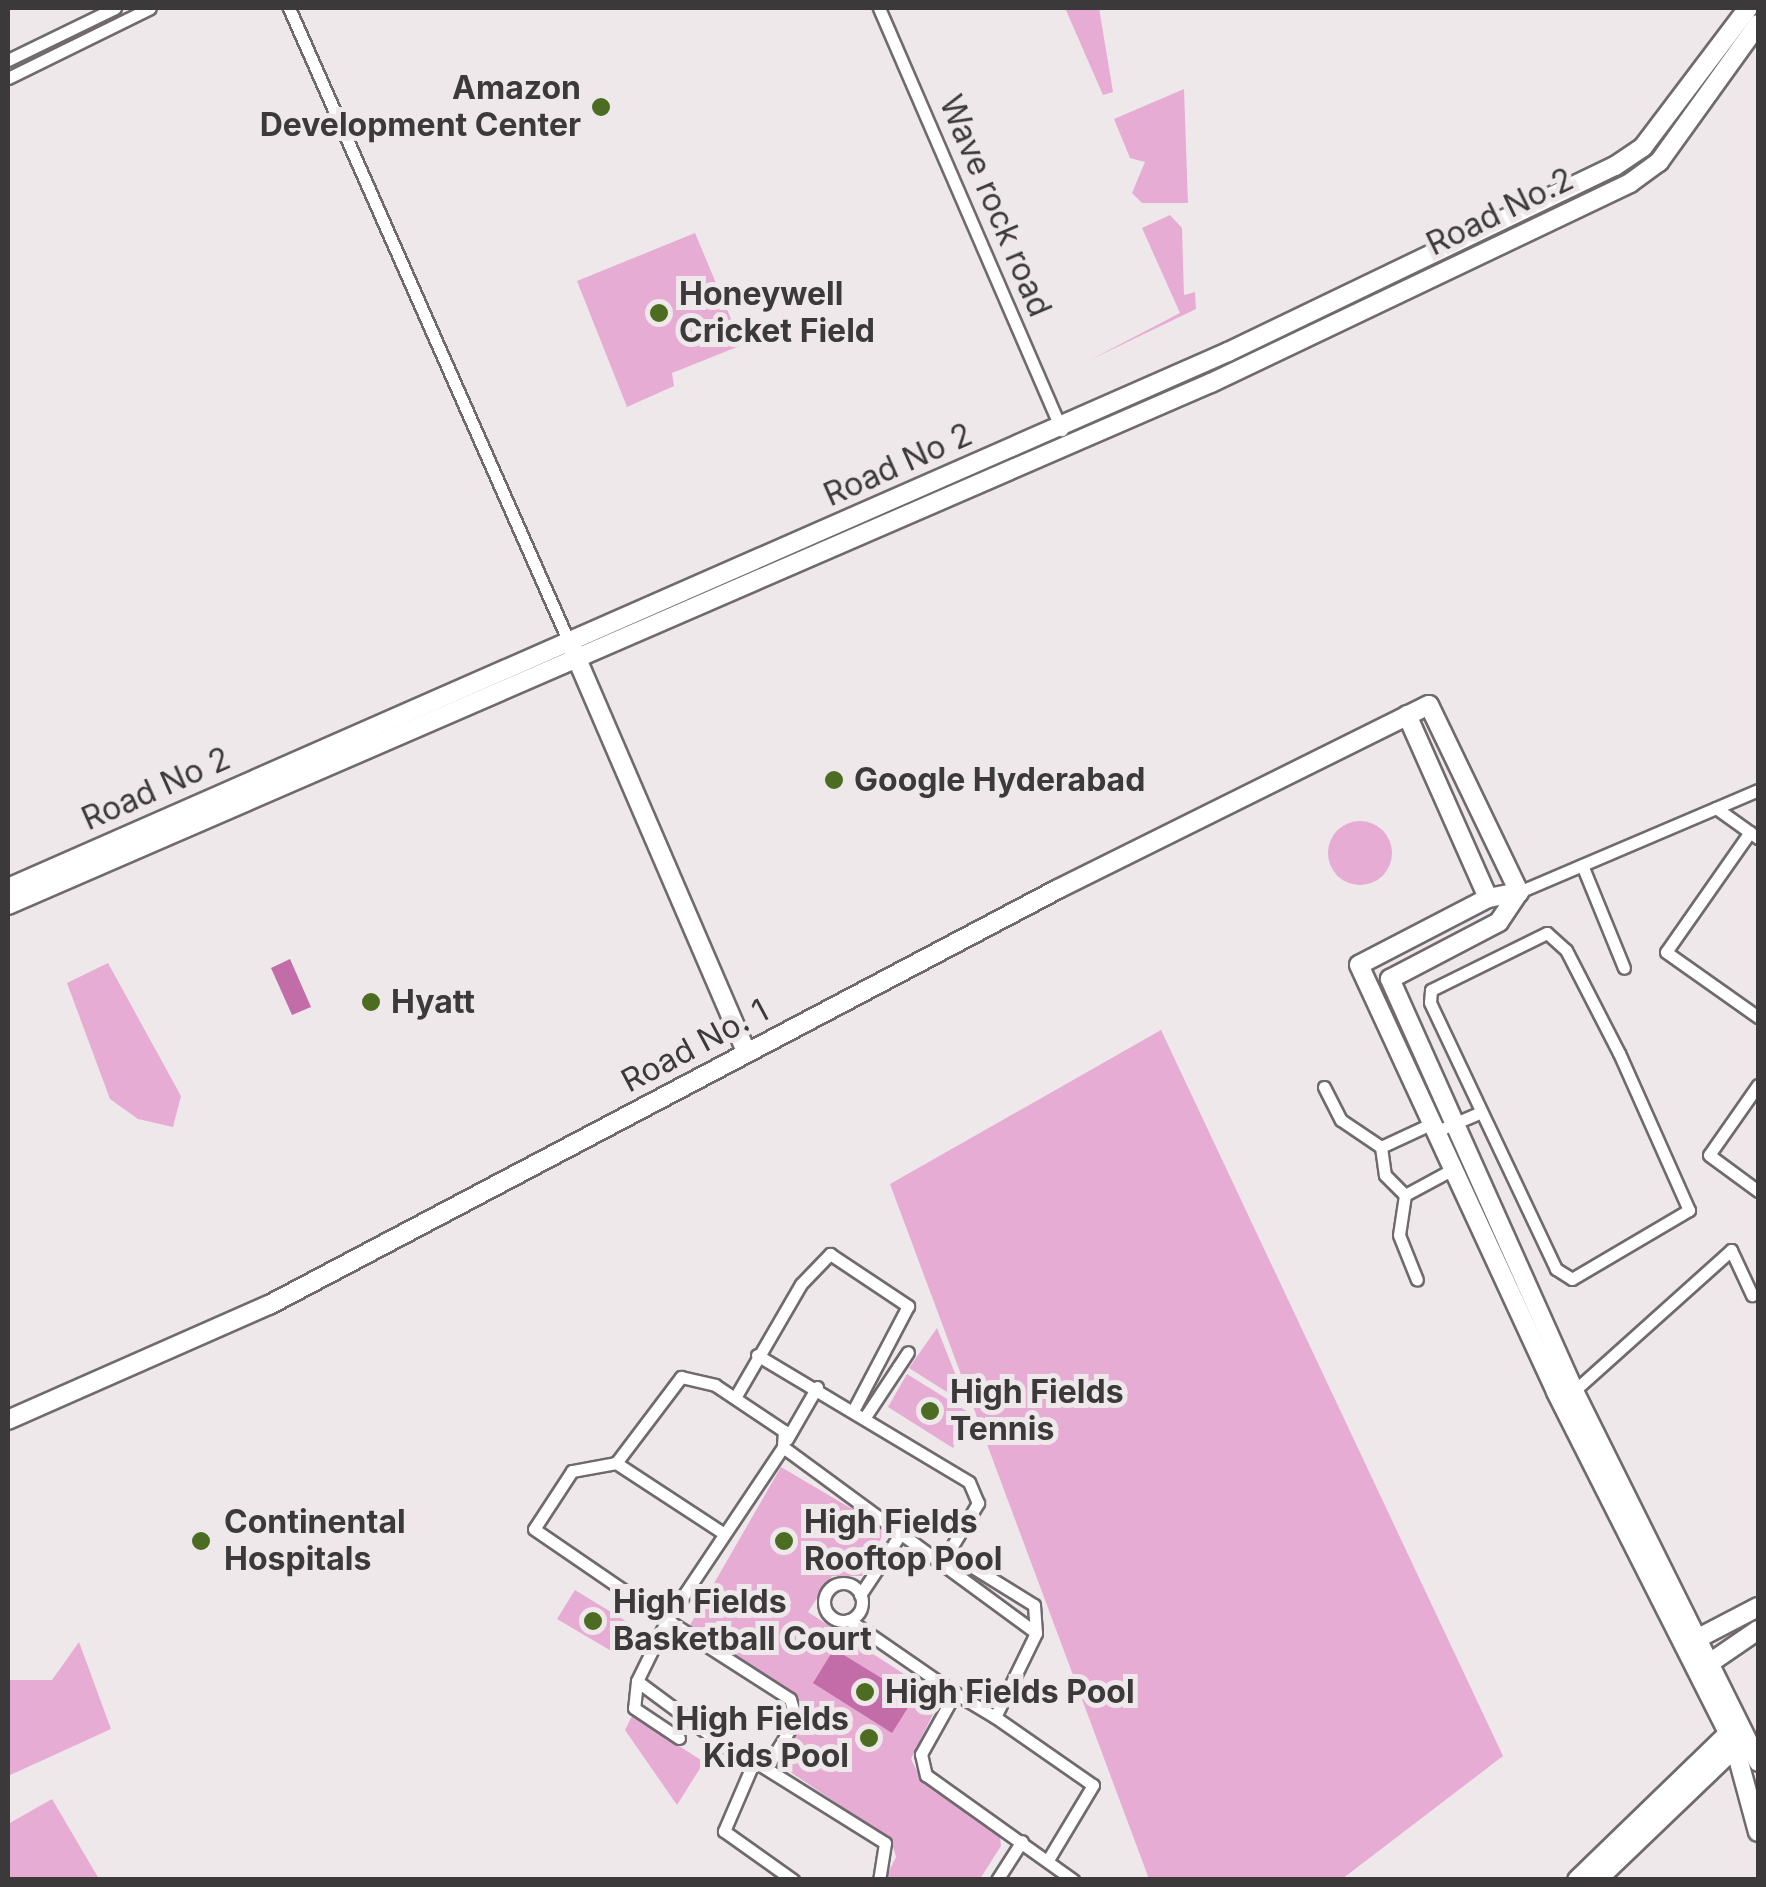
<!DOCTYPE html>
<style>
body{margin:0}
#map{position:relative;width:1766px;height:1887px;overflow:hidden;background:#eee8eb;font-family:Inter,sans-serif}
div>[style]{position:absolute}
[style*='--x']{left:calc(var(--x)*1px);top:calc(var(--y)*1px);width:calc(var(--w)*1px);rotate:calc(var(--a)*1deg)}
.green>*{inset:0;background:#e7acd3}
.round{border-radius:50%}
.water>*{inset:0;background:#c26da8}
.roads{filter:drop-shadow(2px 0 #706a6e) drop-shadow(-2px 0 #706a6e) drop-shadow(0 2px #706a6e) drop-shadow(0 -2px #706a6e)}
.street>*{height:11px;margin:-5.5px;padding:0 5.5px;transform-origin:5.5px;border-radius:5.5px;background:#fff}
.street>.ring{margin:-5.5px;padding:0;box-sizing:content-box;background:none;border:11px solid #fff;border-radius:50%}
.secondary>*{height:18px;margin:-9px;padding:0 9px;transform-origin:9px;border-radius:9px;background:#fff}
.dots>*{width:28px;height:28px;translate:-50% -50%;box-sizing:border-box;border:5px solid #eee8eb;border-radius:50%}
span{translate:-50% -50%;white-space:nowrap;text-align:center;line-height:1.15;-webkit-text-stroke:10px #eee8eb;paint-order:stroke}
.poi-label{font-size:32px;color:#3b393a;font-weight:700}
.right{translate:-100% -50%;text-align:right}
.left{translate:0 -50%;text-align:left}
.street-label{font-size:32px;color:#3b393a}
.frame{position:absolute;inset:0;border:10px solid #3b393a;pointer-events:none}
</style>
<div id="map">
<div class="green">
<i style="clip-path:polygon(1065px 8px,1099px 8px,1113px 92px,1103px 95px)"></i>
<i style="clip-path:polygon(1184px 89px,1188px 203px,1142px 203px,1132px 193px,1145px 162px,1130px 158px,1114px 119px)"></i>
<i style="clip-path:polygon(1170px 215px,1182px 228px,1184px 295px,1195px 292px,1196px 309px,1090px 360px,1180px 313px,1142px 228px)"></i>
<i style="clip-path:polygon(695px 233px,742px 345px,672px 373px,674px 386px,627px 407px,577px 281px)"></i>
<i class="round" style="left:1328px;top:821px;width:64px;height:64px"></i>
<i style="clip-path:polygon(108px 963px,181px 1096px,173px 1127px,138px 1119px,110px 1099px,67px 983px)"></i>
<i style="clip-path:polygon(1161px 1030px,1503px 1756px,1342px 1879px,1149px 1879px,890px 1184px)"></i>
<i style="clip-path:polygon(937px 1328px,964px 1396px,958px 1399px,909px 1368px)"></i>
<i style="clip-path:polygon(907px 1374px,973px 1415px,953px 1448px,888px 1407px)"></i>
<i style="clip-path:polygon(781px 1467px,886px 1529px,862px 1576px,832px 1576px,808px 1612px,932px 1692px,936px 1708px,911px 1759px,918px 1773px,999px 1827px,1001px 1846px,980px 1879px,885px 1879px,896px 1857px,891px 1840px,786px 1769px,804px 1704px,690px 1625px)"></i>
<i style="clip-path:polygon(575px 1590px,629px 1623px,613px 1652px,557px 1619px)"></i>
<i style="clip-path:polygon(79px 1642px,111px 1729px,8px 1776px,8px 1680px,52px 1680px)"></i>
<i style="clip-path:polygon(632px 1716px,704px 1762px,677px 1805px,625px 1730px)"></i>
<i style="clip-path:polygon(52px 1799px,99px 1879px,8px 1879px,8px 1824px)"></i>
</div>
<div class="water">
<i style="clip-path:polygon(290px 959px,311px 1007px,292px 1015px,271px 968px)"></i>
<i style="clip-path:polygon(834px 1649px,914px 1698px,892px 1733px,813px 1683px)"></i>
</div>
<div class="roads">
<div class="street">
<i style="--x:289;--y:8;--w:691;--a:66.18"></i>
<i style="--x:879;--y:8;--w:460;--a:66.6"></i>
<i style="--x:8;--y:60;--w:119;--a:-25.9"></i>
<i style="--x:8;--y:78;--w:158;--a:-26.2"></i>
<i style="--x:1716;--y:808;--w:52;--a:35.5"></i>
<i style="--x:1750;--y:832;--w:146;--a:125"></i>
<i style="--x:1666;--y:952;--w:113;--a:35.2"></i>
<i style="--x:1582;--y:865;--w:111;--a:67.8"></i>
<i style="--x:1519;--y:892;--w:260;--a:-23.1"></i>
<i style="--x:1547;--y:933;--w:25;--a:42"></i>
<i style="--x:1566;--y:950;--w:116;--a:62.8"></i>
<i style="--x:1619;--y:1053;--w:172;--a:66"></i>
<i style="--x:1689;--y:1210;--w:136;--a:149.5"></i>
<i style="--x:1572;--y:1279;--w:19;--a:-148"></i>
<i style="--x:1556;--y:1269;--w:295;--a:-115.3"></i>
<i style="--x:1430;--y:1002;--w:12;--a:-85"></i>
<i style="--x:1431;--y:990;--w:129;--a:-26.2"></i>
<i style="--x:1758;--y:1085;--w:85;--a:125"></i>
<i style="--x:1709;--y:1155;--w:61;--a:36.3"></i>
<i style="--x:1324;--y:1087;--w:37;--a:63"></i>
<i style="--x:1341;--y:1120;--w:48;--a:34"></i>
<i style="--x:1381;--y:1147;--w:28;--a:82"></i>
<i style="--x:1385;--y:1175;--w:28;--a:45"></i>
<i style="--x:1405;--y:1195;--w:40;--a:98.5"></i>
<i style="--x:1399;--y:1235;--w:48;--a:68.2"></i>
<i style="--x:1437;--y:1131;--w:46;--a:-23.2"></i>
<i style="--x:1381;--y:1147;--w:57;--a:-24.8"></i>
<i style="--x:1405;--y:1195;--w:55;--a:-28.4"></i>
<i style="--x:757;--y:1355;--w:247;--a:30.9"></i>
<i style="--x:969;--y:1482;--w:23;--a:67"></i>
<i style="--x:978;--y:1503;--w:70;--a:121"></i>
<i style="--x:1574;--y:1391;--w:211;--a:-41.9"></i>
<i style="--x:1731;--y:1250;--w:50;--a:65"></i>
<i style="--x:736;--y:1396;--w:129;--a:-59.9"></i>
<i style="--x:801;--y:1284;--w:42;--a:-46"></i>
<i style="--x:830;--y:1254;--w:94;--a:33.7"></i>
<i style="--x:908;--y:1306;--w:114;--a:117.7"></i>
<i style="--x:867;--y:1414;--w:74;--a:-56.5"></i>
<i style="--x:787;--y:1439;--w:60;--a:-60"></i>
<i style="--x:783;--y:1447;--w:314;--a:36.3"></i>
<i style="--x:1036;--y:1633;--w:93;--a:116"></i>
<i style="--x:995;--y:1717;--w:119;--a:34.8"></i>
<i style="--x:1093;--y:1785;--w:87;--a:121"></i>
<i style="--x:616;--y:1463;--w:108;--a:-52.9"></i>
<i style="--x:681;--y:1377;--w:35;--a:13"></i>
<i style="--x:715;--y:1385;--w:83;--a:33.7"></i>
<i style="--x:784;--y:1431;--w:16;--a:94"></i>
<i style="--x:783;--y:1447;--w:208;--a:123.8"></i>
<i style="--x:667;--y:1620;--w:146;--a:32.7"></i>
<i style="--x:790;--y:1699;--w:21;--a:73"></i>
<i style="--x:796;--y:1719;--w:54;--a:121.3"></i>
<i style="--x:723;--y:1533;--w:128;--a:-146.8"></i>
<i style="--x:616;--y:1463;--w:45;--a:169.7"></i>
<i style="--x:572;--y:1471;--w:69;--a:123.2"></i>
<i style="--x:534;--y:1529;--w:161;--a:34.4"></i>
<i style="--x:667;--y:1620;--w:68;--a:116.2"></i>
<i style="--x:637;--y:1681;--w:143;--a:36.5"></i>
<i style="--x:752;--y:1766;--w:71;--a:113.3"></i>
<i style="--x:724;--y:1831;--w:85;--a:35.4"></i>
<i style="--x:971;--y:1566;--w:74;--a:31.8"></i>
<i style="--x:1034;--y:1605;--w:28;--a:86"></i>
<i class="ring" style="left:824px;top:1583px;width:27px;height:27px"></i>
<i style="--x:860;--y:1595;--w:74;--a:-56.5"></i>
<i style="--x:849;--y:1620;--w:129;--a:34.6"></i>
<i style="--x:955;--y:1693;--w:70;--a:119.1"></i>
<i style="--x:921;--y:1754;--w:22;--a:77"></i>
<i style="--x:926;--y:1775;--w:181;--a:35.5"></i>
<i style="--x:637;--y:1681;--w:27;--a:96"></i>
<i style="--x:634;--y:1708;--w:54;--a:33.7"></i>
<i style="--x:955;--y:1693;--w:47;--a:31"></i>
<i style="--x:762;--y:1766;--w:145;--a:32"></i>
<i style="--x:885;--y:1843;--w:37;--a:99"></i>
<i style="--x:997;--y:1880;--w:46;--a:-57.3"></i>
</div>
<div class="secondary">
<i style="--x:571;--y:645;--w:444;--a:66.7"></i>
<i style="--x:1407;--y:715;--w:200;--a:66.1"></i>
<i style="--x:8;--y:888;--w:1333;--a:-23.72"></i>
<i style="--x:1228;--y:352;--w:429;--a:-25.7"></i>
<i style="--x:1615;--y:166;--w:34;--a:-34"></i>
<i style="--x:1643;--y:147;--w:174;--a:-52.9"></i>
<i style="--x:1519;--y:892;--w:32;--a:169"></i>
<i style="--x:1488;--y:898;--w:145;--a:152.6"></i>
<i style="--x:1359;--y:965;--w:470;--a:65.2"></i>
<i style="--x:1556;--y:1392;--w:398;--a:63.2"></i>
<i style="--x:1735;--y:1747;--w:88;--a:74.9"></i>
<i style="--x:1519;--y:892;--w:36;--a:124"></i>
<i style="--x:1499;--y:922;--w:123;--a:152.4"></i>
<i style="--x:1390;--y:979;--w:451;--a:65.9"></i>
<i style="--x:1574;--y:1391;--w:414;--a:63.6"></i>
<i style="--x:8;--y:905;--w:1311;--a:-23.46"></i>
<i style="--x:1211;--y:383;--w:464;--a:-25.5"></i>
<i style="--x:1630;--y:183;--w:36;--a:-36"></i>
<i style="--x:1659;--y:162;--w:170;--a:-54.3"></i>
<i style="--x:8;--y:1420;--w:285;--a:-23.8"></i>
<i style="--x:269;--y:1305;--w:892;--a:-27.8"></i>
<i style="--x:1058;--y:889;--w:414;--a:-26.4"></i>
<i style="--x:1429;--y:705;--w:208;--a:64.3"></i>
<i style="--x:1687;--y:1644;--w:80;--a:-27.5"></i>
<i style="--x:1701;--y:1669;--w:69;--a:-34.4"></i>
<i style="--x:1577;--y:1880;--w:220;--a:-44.1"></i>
<i style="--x:1597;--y:1880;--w:199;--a:-43.8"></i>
</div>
</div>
<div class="dots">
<i style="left:601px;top:107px;background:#4c6c22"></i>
<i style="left:659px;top:313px;background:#4c6c22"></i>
<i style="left:834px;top:780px;background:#4c6c22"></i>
<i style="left:371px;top:1002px;background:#4c6c22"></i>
<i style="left:930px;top:1411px;background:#4c6c22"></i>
<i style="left:201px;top:1541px;background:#4c6c22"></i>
<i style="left:784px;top:1541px;background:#4c6c22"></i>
<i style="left:593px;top:1621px;background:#4c6c22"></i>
<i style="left:865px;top:1692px;background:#4c6c22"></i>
<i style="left:869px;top:1738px;background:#4c6c22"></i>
</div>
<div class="poi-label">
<span class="right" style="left:581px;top:107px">Amazon<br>Development Center</span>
<span class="left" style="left:679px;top:313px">Honeywell<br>Cricket Field</span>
<span class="left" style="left:854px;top:780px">Google Hyderabad</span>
<span class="left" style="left:391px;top:1002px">Hyatt</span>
<span class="left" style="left:950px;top:1411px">High Fields<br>Tennis</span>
<span class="left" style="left:224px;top:1541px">Continental<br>Hospitals</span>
<span class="left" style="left:804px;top:1541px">High Fields<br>Rooftop Pool</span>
<span class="left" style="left:613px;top:1621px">High Fields<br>Basketball Court</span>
<span class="left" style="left:885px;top:1692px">High Fields Pool</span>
<span class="right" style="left:849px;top:1738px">High Fields<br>Kids Pool</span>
</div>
<div class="street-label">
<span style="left:995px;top:206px;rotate:67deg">Wave rock road</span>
<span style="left:1500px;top:212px;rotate:-26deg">Road No.2</span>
<span style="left:898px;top:465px;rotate:-24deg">Road No 2</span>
<span style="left:156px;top:789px;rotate:-24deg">Road No 2</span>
<span style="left:695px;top:1046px;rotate:-28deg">Road No. 1</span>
</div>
<div class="frame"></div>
</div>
